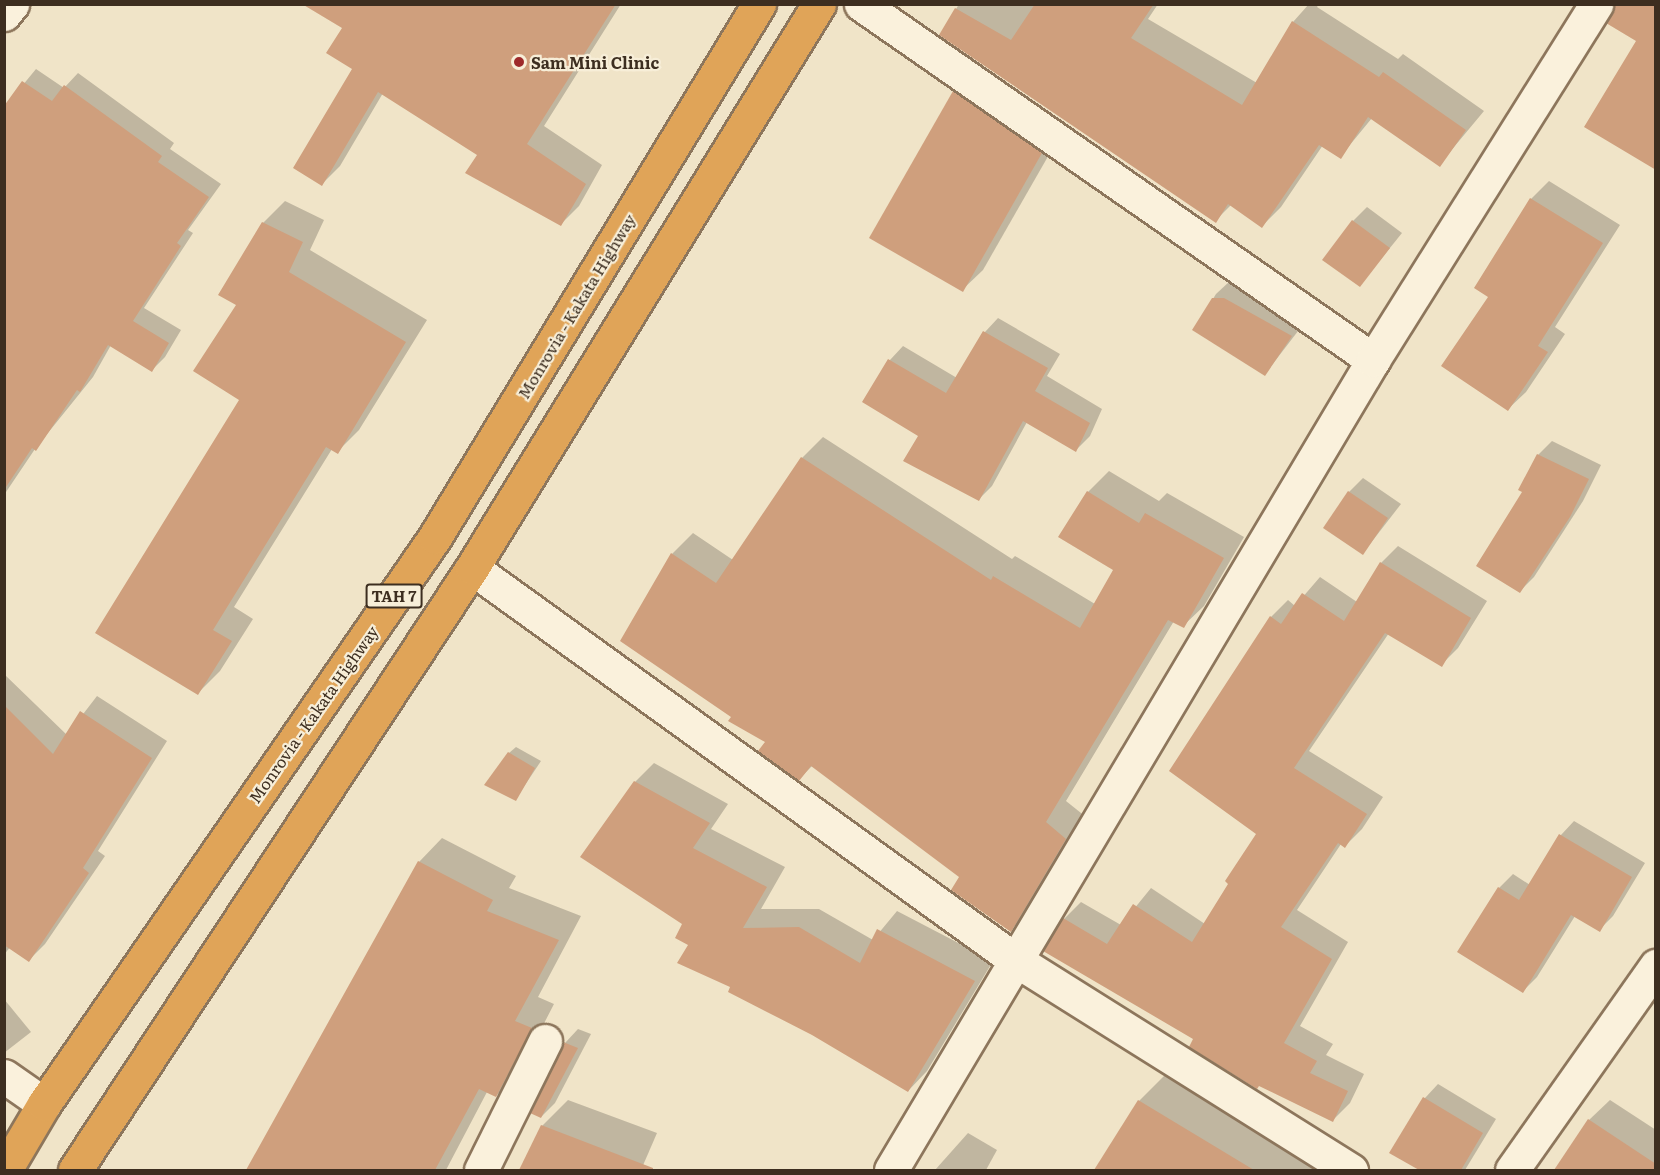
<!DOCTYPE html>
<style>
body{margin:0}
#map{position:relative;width:1660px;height:1175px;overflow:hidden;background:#f0e4c8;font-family:Literata,serif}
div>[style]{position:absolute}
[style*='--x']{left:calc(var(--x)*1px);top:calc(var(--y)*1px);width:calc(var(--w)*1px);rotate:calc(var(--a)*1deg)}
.shadow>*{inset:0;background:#0003}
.building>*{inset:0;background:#cf9f7d}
.roads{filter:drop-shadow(2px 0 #8d765c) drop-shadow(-2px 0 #8d765c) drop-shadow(0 2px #8d765c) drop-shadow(0 -2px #8d765c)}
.minor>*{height:33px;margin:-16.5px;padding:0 16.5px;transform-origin:16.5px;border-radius:16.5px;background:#faf1dc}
.highway>*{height:33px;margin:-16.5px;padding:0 16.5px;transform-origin:16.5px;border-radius:16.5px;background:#e0a458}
.dots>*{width:16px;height:16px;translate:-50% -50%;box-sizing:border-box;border:3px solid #f7eed8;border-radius:50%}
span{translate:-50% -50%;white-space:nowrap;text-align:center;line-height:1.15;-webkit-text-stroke:4.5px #f7eed8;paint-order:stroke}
.shield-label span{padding:2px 4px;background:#f7eed8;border:2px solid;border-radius:4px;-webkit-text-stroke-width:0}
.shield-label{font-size:15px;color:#3d2e20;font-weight:700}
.poi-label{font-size:16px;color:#3d2e20;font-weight:700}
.left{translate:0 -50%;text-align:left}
.street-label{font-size:16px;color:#3d2e20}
.frame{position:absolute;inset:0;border:6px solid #3d2e20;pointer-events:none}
</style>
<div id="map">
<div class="shadow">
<i style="clip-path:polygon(412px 4px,621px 4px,544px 126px,602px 165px,579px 206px,561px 224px,479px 154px,383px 93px,340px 166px,322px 184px)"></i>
<i style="clip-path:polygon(959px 4px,1158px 4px,1148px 19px,1257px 83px,1293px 22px,1309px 4px,1319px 4px,1317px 7px,1398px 59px,1403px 54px,1484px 111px,1439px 165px,1372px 118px,1340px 157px,1323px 145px,1281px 207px,1262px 226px,1231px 205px,1215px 221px,941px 35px)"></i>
<i style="clip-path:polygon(36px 69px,64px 88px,78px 73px,174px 143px,170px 149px,221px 184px,188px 230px,193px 233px,144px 308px,181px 330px,165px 357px,152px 370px,111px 345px,93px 377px,35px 449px,4px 495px,4px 108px)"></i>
<i style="clip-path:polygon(975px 72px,1062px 132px,983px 270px,962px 290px,871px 237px,954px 92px)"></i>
<i style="clip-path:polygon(1549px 181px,1620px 225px,1555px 327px,1565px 334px,1526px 392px,1508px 409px,1490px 296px,1531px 199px)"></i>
<i style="clip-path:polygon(285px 201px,324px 220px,310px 250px,427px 320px,359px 430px,337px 452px,332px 449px,234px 607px,253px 619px,220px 671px,198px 693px,241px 400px,238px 305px,263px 223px)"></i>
<i style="clip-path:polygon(1367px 207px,1402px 233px,1360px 285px,1353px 221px)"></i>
<i style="clip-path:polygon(1230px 281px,1305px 322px,1265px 374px,1194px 330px,1216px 294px)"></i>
<i style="clip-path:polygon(998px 318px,1060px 354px,1047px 376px,1102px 409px,1090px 436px,1076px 450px,1027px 422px,992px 486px,978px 500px,920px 435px,864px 401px,890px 360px,903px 346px,957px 378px,985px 332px)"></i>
<i style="clip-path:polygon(823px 437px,1012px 559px,1015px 556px,1095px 604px,1115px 570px,1088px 492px,1109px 471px,1159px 501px,1167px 493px,1244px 537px,1204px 606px,1183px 626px,1174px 621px,1066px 801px,1086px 817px,1031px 910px,1010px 930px,961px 877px,813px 765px,799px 779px,767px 741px,733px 717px,672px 554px,693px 533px,733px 560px,802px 458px)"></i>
<i style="clip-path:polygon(1552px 441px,1601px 465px,1583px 501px,1534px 577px,1520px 591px,1524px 491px,1538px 455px)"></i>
<i style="clip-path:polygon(1363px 478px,1401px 504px,1363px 553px,1349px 492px)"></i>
<i style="clip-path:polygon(1398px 546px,1487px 601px,1458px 648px,1441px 665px,1389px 633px,1309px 751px,1383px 797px,1362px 829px,1345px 846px,1341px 844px,1297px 910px,1348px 942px,1300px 1026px,1333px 1044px,1326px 1055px,1364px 1074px,1350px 1103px,1333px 1120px,1195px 1039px,1064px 919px,1081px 902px,1121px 925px,1151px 888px,1205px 924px,1258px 834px,1271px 617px,1288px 600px,1295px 606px,1320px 577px,1357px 602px,1381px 563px)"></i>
<i style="clip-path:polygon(4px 674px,67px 735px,97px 696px,167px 741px,98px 851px,105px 856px,45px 944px,29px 960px,10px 947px,4px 955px)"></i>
<i style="clip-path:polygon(516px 747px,541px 761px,515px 800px,509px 753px)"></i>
<i style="clip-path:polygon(654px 763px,728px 804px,711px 829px,785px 867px,761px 909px,819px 909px,873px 940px,897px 911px,993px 961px,927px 1071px,908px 1091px,732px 986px,690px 944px,635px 782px)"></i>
<i style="clip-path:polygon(1574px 821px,1645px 863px,1613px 916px,1599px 930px,1575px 916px,1537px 977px,1523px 991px,1499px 888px,1513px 874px,1530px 885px,1561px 835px)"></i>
<i style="clip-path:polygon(442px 838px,516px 876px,509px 888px,581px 916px,538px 997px,554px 1004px,519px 1072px,496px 1096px,487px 1092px,446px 1170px,248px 1170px,419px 862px)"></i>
<i style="clip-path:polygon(4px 999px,31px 1032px,4px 1053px)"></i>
<i style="clip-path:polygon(578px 1029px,591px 1034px,555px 1103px,541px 1117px,532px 1113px,565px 1043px)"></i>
<i style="clip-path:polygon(1165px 1075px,1322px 1170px,1096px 1170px,1139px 1101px)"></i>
<i style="clip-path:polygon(1438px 1084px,1496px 1119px,1465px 1170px,1421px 1170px,1391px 1152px,1425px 1098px)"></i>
<i style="clip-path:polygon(568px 1100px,657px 1133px,641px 1170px,521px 1170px,542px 1126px)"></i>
<i style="clip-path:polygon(1610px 1100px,1656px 1130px,1656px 1170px,1556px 1170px,1589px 1120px)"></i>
<i style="clip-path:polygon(968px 1133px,997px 1150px,986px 1170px,935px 1170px)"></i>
</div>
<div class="building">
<i style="clip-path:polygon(302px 4px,616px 4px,527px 144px,586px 184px,561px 226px,465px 173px,477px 155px,378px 92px,322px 186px,293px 168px,352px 69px,326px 53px,342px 28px)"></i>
<i style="clip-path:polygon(1035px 4px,1154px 4px,1131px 38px,1242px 105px,1292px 21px,1379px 77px,1383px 72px,1466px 130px,1440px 167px,1368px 117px,1341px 159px,1319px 145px,1262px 228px,1228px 204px,1216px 223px,939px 35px,955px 8px,1011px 40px)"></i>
<i style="clip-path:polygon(1615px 4px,1656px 4px,1656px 170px,1584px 127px,1636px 41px,1606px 23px)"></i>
<i style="clip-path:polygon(22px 81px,52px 101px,64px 85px,162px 156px,158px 162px,209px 197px,177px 243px,181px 246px,133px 321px,169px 343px,152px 372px,108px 345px,80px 392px,77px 390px,36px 451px,32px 448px,4px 490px,4px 106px)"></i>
<i style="clip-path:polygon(953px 91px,1042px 153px,963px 292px,869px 238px)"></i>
<i style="clip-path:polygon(1530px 198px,1603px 243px,1538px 346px,1548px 352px,1508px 411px,1441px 366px,1488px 297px,1474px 288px)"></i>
<i style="clip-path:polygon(1352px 220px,1390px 248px,1360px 287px,1322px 260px)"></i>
<i style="clip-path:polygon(262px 222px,303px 242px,289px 272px,406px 342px,338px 454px,326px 447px,213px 630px,232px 641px,198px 695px,95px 633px,239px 400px,193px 371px,236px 305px,218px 295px)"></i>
<i style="clip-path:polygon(1212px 298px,1224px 298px,1292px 336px,1265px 376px,1192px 330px)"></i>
<i style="clip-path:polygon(983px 331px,1048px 368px,1035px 391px,1090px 423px,1076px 452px,1023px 421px,979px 501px,903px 461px,918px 436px,862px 402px,888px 359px,946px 393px)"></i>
<i style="clip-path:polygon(1537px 454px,1589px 479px,1570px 517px,1520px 593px,1476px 566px,1522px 492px,1518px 490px)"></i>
<i style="clip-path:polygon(801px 457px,991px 580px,993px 576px,1080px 628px,1113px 570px,1058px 537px,1087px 491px,1139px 523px,1145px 513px,1224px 558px,1184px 628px,1168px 620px,1046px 822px,1066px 839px,1011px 932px,951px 890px,959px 877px,811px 766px,799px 781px,758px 751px,765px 742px,728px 721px,731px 717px,620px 641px,671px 553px,716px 583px)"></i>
<i style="clip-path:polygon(1348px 491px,1388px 518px,1363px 555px,1323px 528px)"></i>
<i style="clip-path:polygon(1380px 562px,1471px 618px,1442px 667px,1385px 633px,1294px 768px,1367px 814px,1345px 848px,1338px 843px,1281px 927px,1332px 959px,1284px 1043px,1317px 1061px,1310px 1073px,1348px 1091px,1333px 1122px,1259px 1086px,1257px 1089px,1189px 1047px,1193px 1039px,1043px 951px,1063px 918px,1107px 944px,1133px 904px,1192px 942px,1228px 884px,1225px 881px,1256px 834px,1169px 771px,1270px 616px,1281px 624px,1302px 593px,1344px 621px)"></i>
<i style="clip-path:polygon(4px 705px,53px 754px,80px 711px,152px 758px,83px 868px,89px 873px,29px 962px,4px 945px)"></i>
<i style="clip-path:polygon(508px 752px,535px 768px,516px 801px,484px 785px)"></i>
<i style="clip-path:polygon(634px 781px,710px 823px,693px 848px,767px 887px,743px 928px,799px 927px,860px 963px,877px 929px,975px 981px,908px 1092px,812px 1035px,728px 992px,730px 987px,677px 963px,688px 945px,675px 938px,682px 924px,580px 857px)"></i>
<i style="clip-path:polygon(1559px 834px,1632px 877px,1600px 932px,1571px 915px,1523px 993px,1457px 952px,1498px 887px,1519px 900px)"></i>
<i style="clip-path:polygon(418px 861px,493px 900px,487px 911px,559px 940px,515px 1021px,532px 1028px,496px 1097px,479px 1089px,435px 1170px,246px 1170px)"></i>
<i style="clip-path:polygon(563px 1042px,578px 1048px,541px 1118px,530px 1113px)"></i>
<i style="clip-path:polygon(1423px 1097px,1483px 1133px,1461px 1170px,1419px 1170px,1389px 1153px)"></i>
<i style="clip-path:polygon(1138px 1100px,1254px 1170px,1094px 1170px)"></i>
<i style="clip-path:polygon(1588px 1119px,1656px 1164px,1656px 1170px,1554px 1170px)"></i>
<i style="clip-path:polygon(541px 1125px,653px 1168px,653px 1170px,519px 1170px)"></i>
</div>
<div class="roads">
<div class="minor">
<i style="--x:861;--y:4;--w:624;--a:34.81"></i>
<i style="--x:4;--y:14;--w:13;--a:-51"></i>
<i style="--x:472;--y:568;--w:668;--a:35.81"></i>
<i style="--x:1014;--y:959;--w:398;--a:32.1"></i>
<i style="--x:4;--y:1076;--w:49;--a:35"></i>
<i style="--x:481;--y:1170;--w:144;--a:-63.6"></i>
<i style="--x:891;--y:1170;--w:943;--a:-59.24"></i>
<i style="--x:1373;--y:360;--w:420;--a:-57.9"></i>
<i style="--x:1512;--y:1170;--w:250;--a:-54.8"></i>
</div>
<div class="highway">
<i style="--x:5;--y:1170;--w:77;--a:-59.4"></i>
<i style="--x:44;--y:1104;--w:689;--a:-55.41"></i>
<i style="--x:435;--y:537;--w:624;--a:-58.71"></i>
<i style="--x:75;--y:1170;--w:721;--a:-56.6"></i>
<i style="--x:472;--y:568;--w:662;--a:-58.4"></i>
</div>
</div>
<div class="dots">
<i style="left:519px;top:62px;background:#9e2a2b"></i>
</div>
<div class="shield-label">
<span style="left:394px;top:596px">TAH 7</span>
</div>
<div class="poi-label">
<span class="left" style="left:531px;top:62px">Sam Mini Clinic</span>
</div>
<div class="street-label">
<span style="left:576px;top:306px;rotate:-59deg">Monrovia - Kakata Highway</span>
<span style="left:313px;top:714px;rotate:-55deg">Monrovia - Kakata Highway</span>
</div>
<div class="frame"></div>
</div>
